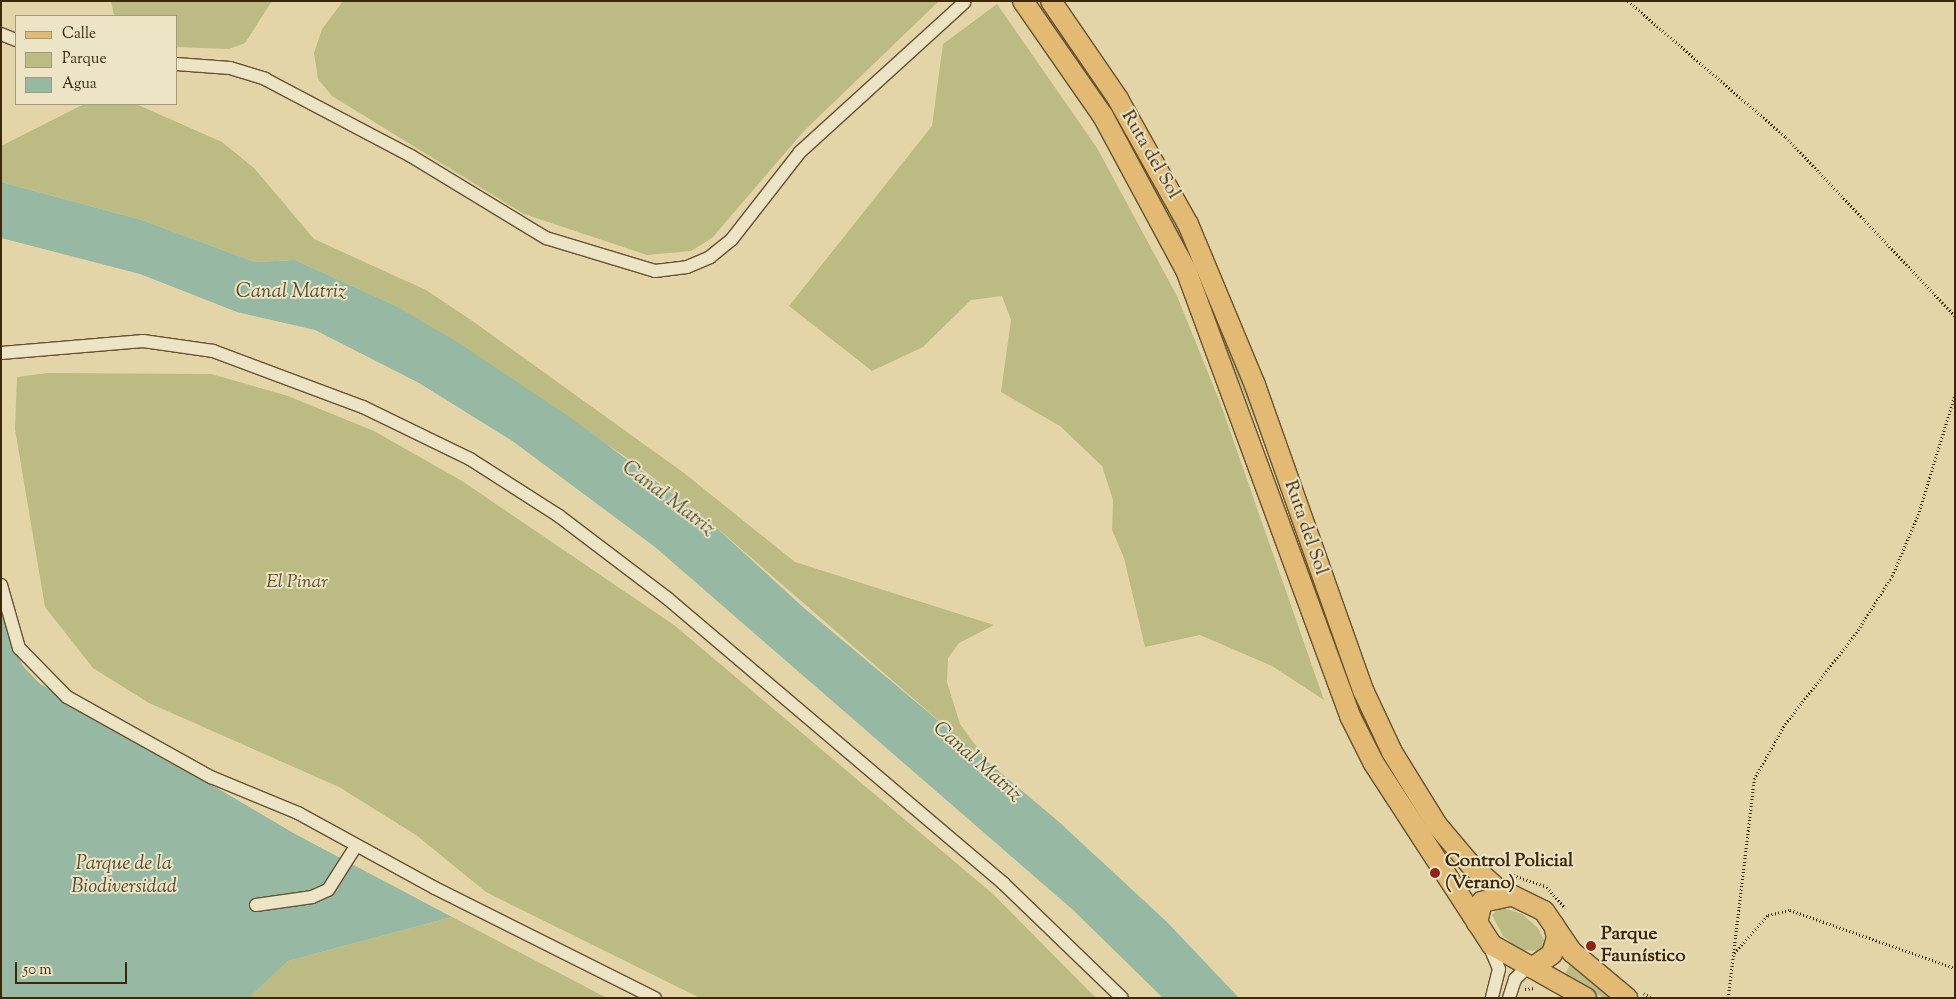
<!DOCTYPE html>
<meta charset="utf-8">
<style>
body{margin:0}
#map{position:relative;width:1956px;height:999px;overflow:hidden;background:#e4d5a8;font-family:"Sorts Mill Goudy",serif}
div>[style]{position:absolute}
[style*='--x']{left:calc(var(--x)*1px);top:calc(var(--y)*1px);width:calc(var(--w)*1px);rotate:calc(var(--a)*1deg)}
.green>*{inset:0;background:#bcbb83}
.water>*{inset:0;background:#97b9a3}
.path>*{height:2.5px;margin-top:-1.25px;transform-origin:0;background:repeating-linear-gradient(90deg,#3c2709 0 1px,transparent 0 3.5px)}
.roads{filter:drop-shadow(1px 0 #665231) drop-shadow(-1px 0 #665231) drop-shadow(0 1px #665231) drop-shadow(0 -1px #665231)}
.street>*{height:12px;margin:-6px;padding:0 6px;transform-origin:6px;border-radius:6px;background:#ede4c6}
.primary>*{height:20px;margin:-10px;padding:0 10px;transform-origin:10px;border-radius:10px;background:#e2ba74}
.dots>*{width:14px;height:14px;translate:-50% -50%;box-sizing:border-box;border:2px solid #ede4c6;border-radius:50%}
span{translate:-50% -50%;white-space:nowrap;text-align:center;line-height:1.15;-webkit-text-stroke:4px #ede4c6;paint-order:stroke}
.street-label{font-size:19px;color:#3c2709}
.park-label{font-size:19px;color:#5c4c28;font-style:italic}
.poi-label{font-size:19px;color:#3c2709;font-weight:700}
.left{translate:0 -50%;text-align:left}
.water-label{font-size:20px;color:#534c30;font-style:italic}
.frame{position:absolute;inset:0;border:2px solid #3c2709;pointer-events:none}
.legend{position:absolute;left:15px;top:15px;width:162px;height:90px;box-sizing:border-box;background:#ede4c6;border:1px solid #a6987a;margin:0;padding:6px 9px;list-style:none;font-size:15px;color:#3c2709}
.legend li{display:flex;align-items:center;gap:10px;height:25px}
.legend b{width:25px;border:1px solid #a6987a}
.scale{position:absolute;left:15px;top:962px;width:112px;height:22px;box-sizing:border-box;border:2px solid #3c2709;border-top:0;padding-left:6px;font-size:15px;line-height:18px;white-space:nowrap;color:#3c2709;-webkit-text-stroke:4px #ede4c6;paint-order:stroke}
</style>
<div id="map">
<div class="green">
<i style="clip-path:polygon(111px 1px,272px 1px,245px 43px,229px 49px,176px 47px,176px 16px,114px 16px)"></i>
<i style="clip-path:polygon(343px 1px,939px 1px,804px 131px,712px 238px,691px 251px,647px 255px,524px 214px,332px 96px,318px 79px,314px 53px,322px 29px)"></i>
<i style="clip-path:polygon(1036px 1px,1054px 18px,1103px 91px,1183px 234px,1266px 440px,1360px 707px,1381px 751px,1438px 842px,1435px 844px,1394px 781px,1357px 707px,1263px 441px,1189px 255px,1136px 152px)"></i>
<i style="clip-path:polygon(997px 4px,1097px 148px,1177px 296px,1221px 405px,1324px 700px,1272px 666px,1200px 635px,1145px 647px,1124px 558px,1112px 530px,1113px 500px,1102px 466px,1060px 426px,1001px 392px,1011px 320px,1002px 296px,971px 300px,923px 347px,872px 371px,789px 306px,932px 126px,943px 44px)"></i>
<i style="clip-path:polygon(84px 104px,136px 104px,222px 142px,254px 168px,314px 239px,426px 290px,471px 320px,684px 473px,795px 562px,994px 625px,959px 643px,948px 658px,947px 682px,960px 724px,991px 766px,709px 521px,632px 461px,394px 305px,295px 260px,255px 262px,142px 220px,1px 182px,1px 146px)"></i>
<i style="clip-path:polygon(47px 373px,211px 374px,288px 396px,374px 431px,462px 481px,674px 625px,993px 894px,1096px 998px,700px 998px,486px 892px,416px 835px,339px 787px,149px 703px,93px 668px,45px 607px,15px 429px,17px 377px)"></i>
<i style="clip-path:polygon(1501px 907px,1522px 914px,1538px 928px,1545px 942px,1543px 951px,1521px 950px,1503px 936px,1492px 915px)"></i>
<i style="clip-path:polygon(452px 917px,607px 998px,249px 998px,288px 961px)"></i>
<i style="clip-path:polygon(1571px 963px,1587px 978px,1613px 998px,1604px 998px,1565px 974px)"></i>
</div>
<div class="water">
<i style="clip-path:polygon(1px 182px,142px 220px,255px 262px,295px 260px,394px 305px,459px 343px,574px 420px,709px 521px,804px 608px,1058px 821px,1167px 922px,1239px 998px,1163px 998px,1073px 910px,655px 547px,511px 440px,419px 383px,315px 330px,237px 312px,140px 274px,1px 238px)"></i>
<i style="clip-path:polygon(1px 601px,22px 665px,39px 683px,295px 834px,452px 917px,288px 961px,249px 998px,1px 998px)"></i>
</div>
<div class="path">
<i style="--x:1628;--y:1;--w:208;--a:40.7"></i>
<i style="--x:1786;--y:137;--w:246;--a:46.6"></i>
<i style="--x:1510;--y:874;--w:39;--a:19"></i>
<i style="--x:1547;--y:887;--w:28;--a:49"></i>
<i style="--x:1734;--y:953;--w:51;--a:-48.2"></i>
<i style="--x:1768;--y:915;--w:23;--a:-13"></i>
<i style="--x:1790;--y:910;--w:175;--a:19.4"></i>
<i style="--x:1525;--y:989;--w:10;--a:-6"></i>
<i style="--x:1644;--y:993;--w:9;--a:36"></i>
<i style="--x:1728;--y:998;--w:221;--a:-83.2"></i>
<i style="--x:1754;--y:779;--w:63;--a:-60.6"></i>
<i style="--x:1785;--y:724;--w:115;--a:-52"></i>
<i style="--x:1856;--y:633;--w:67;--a:-57.7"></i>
<i style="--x:1892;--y:576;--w:66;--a:-66.9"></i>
<i style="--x:1918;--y:515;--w:127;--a:-73"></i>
</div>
<div class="roads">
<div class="street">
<i style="--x:1;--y:34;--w:16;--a:22"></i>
<i style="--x:176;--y:64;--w:54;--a:4.2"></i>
<i style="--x:230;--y:68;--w:37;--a:17"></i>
<i style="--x:265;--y:79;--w:165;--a:27.8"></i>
<i style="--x:411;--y:156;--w:158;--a:31.3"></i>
<i style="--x:546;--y:238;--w:114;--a:16.8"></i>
<i style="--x:655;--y:271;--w:32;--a:-7"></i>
<i style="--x:687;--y:267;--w:25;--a:-23"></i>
<i style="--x:710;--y:257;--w:28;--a:-39"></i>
<i style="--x:732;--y:239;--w:110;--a:-52"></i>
<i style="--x:800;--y:152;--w:222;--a:-42.3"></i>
<i style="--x:1;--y:353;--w:143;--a:-4.8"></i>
<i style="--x:143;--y:341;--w:71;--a:8.1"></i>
<i style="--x:213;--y:351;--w:160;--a:20.5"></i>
<i style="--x:363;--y:407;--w:119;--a:25.9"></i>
<i style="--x:470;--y:459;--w:106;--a:32.6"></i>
<i style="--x:559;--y:516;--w:136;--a:37.2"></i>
<i style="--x:667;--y:598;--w:441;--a:40.3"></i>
<i style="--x:1003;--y:883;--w:165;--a:44"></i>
<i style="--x:1;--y:585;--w:66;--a:74.1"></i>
<i style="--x:19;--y:648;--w:69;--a:45.6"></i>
<i style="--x:67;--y:697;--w:165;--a:29.1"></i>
<i style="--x:211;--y:777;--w:94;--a:22.5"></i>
<i style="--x:298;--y:813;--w:156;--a:28.7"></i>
<i style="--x:435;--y:888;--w:246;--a:26.6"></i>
<i style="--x:256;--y:905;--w:57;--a:-8.1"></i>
<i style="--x:312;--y:897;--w:17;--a:-24"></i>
<i style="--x:328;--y:890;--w:52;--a:-57.5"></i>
<i style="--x:1488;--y:943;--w:28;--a:67"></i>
<i style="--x:1499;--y:969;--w:30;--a:104"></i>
<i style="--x:1509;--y:998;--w:20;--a:-72"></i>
<i style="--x:1515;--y:979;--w:18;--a:-43"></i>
</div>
<div class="primary">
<i style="--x:1023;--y:1;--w:140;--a:55.2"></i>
<i style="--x:1103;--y:116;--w:175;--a:61.7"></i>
<i style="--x:1186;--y:270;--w:475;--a:69.8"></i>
<i style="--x:1350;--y:716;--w:51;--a:63.4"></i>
<i style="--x:1373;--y:762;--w:218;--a:57"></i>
<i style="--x:1492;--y:945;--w:108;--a:29.4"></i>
<i style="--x:1051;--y:1;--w:119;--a:55.6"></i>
<i style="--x:1118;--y:99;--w:143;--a:60.8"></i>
<i style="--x:1188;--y:224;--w:174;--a:67.4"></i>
<i style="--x:1255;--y:385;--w:324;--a:70.5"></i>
<i style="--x:1363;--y:690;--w:68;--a:64.9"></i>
<i style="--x:1392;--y:752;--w:86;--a:58.3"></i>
<i style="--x:1437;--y:825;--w:51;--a:49.8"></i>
<i style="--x:1470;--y:864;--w:36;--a:42"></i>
<i style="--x:1497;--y:888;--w:52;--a:26.1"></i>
<i style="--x:1544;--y:911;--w:50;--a:55.7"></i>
<i style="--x:1572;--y:952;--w:72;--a:39.9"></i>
<i style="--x:1477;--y:923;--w:22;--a:-77"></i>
<i style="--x:1482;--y:902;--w:30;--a:-12"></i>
<i style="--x:1532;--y:968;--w:24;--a:-35"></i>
<i style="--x:1552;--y:954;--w:17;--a:-73"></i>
<i style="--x:1557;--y:938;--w:13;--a:-103"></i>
</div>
</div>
<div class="dots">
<i style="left:1435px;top:873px;background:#8f2418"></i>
<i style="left:1591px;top:946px;background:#8f2418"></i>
</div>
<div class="street-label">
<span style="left:1150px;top:155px;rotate:60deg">Ruta del Sol</span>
<span style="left:1305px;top:528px;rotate:71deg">Ruta del Sol</span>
</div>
<div class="park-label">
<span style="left:297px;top:583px">El Pinar</span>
</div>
<div class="poi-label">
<span class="left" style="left:1445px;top:873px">Control Policial<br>(Verano)</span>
<span class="left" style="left:1601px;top:946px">Parque<br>Faunístico</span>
</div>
<div class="water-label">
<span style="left:291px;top:292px">Canal Matriz</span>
<span style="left:668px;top:499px;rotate:37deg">Canal Matriz</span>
<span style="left:977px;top:762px;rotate:41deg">Canal Matriz</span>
<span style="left:124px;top:876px">Parque de la<br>Biodiversidad</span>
</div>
<div class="frame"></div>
<ul class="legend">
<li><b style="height:6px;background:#e2ba74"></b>Calle</li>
<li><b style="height:14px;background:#bcbb83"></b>Parque</li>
<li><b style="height:14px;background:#97b9a3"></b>Agua</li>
</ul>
<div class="scale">50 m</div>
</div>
